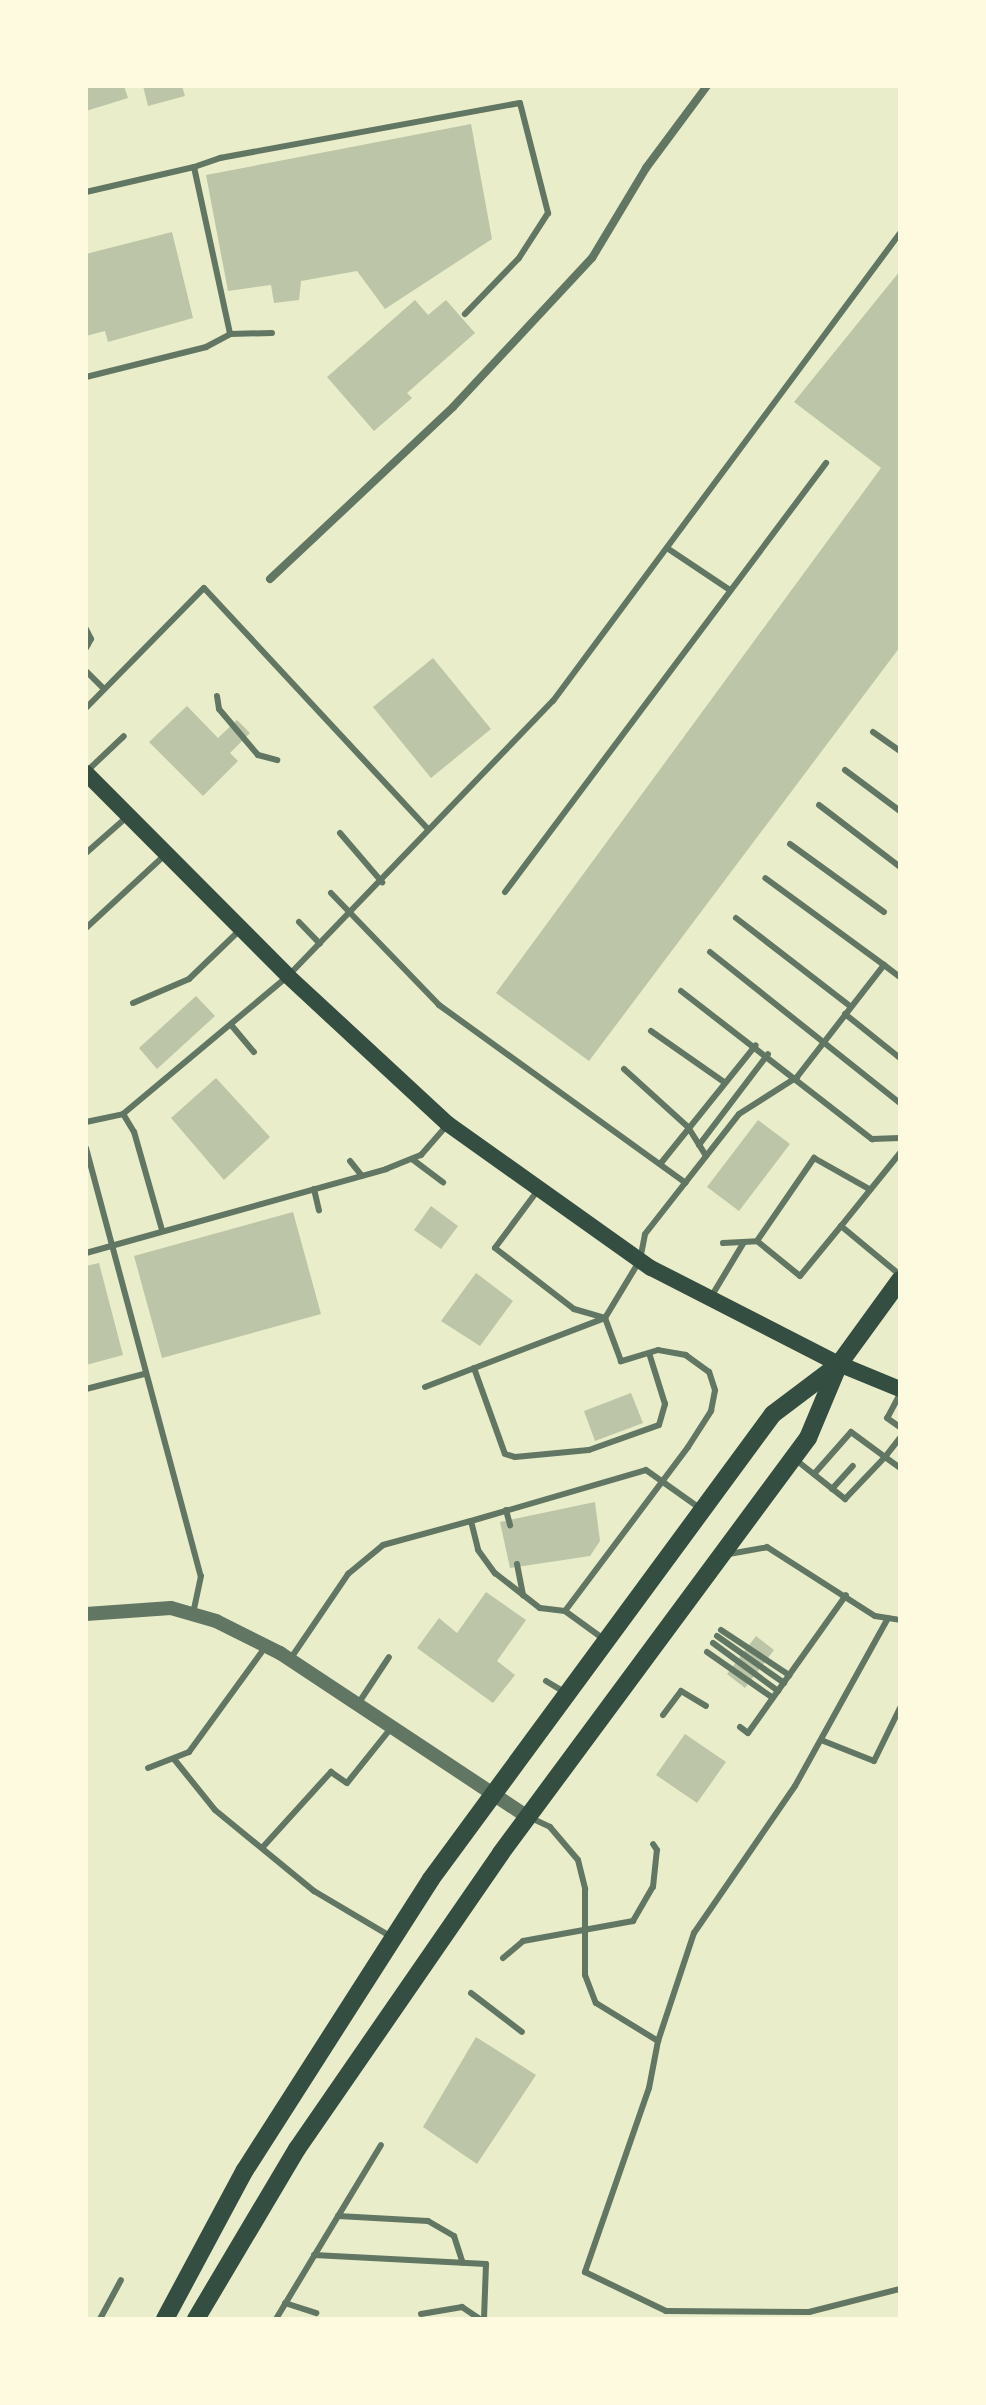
<!DOCTYPE html>
<style>
body{margin:0}
#map{position:relative;width:986px;height:2405px;overflow:hidden;background:#e9edc9;font-family:Raleway,sans-serif}
div>[style]{position:absolute}
[style*='--x']{left:calc(var(--x)*1px);top:calc(var(--y)*1px);width:calc(var(--w)*1px);rotate:calc(var(--a)*1deg)}
.building>*{inset:0;background:#bcc5a7}
.service>*{height:6px;margin:-3px;padding:0 3px;transform-origin:3px;border-radius:3px;background:#617663}
.minor>*{height:8px;margin:-4px;padding:0 4px;transform-origin:4px;border-radius:4px;background:#617663}
.tertiary>*{height:14px;margin:-7px;padding:0 7px;transform-origin:7px;border-radius:7px;background:#617663}
.secondary>*{height:16px;margin:-8px;padding:0 8px;transform-origin:8px;border-radius:8px;background:#344e41}
.primary>*{height:18px;margin:-9px;padding:0 9px;transform-origin:9px;border-radius:9px;background:#344e41}
span{translate:-50% -50%;white-space:nowrap;text-align:center;line-height:1.15;-webkit-text-stroke:6px #fefae0;paint-order:stroke}
.frame{position:absolute;inset:0;border:88px solid #fefae0;pointer-events:none}
</style>
<div id="map">
<div class="building">
<i style="clip-path:polygon(86px 86px,124px 86px,128px 98px,86px 111px)"></i>
<i style="clip-path:polygon(143px 86px,182px 86px,185px 96px,148px 106px)"></i>
<i style="clip-path:polygon(471px 124px,492px 239px,385px 309px,357px 271px,301px 281px,299px 300px,274px 303px,271px 285px,228px 291px,206px 175px)"></i>
<i style="clip-path:polygon(172px 232px,193px 318px,108px 342px,105px 331px,86px 336px,86px 254px)"></i>
<i style="clip-path:polygon(900px 271px,900px 647px,589px 1061px,496px 993px,881px 468px,794px 402px)"></i>
<i style="clip-path:polygon(415px 300px,428px 315px,446px 300px,475px 333px,407px 393px,412px 398px,374px 431px,327px 377px)"></i>
<i style="clip-path:polygon(433px 658px,491px 729px,431px 778px,373px 707px)"></i>
<i style="clip-path:polygon(187px 706px,218px 738px,237px 720px,250px 733px,230px 753px,238px 761px,203px 796px,149px 742px)"></i>
<i style="clip-path:polygon(196px 996px,215px 1016px,157px 1069px,139px 1048px)"></i>
<i style="clip-path:polygon(216px 1078px,270px 1137px,224px 1180px,171px 1118px)"></i>
<i style="clip-path:polygon(758px 1120px,790px 1144px,739px 1211px,707px 1187px)"></i>
<i style="clip-path:polygon(431px 1206px,458px 1226px,441px 1249px,414px 1230px)"></i>
<i style="clip-path:polygon(293px 1212px,321px 1314px,162px 1358px,134px 1256px)"></i>
<i style="clip-path:polygon(99px 1263px,123px 1355px,86px 1365px,86px 1266px)"></i>
<i style="clip-path:polygon(476px 1273px,513px 1301px,480px 1346px,441px 1321px)"></i>
<i style="clip-path:polygon(631px 1393px,643px 1423px,595px 1441px,584px 1411px)"></i>
<i style="clip-path:polygon(595px 1502px,600px 1541px,590px 1556px,510px 1568px,500px 1522px)"></i>
<i style="clip-path:polygon(486px 1592px,526px 1620px,497px 1661px,515px 1675px,493px 1703px,417px 1648px,439px 1618px,457px 1633px)"></i>
<i style="clip-path:polygon(756px 1636px,774px 1650px,745px 1688px,727px 1674px)"></i>
<i style="clip-path:polygon(685px 1734px,726px 1762px,697px 1803px,656px 1775px)"></i>
<i style="clip-path:polygon(476px 2037px,536px 2075px,477px 2164px,423px 2127px)"></i>
</div>
<div class="service">
<i style="--x:194;--y:167;--w:28;--a:-19"></i>
<i style="--x:220;--y:158;--w:305;--a:-10.4"></i>
<i style="--x:520;--y:103;--w:114;--a:75.7"></i>
<i style="--x:548;--y:213;--w:54;--a:122.8"></i>
<i style="--x:519;--y:258;--w:78;--a:134"></i>
<i style="--x:86;--y:192;--w:111;--a:-13"></i>
<i style="--x:194;--y:167;--w:171;--a:77.8"></i>
<i style="--x:230;--y:334;--w:42;--a:-1.4"></i>
<i style="--x:86;--y:377;--w:124;--a:-14"></i>
<i style="--x:206;--y:347;--w:27;--a:-28"></i>
<i style="--x:667;--y:548;--w:76;--a:33.7"></i>
<i style="--x:86;--y:629;--w:11;--a:63"></i>
<i style="--x:91;--y:639;--w:10;--a:119"></i>
<i style="--x:86;--y:671;--w:25;--a:45"></i>
<i style="--x:217;--y:696;--w:13;--a:81"></i>
<i style="--x:219;--y:709;--w:60;--a:49.7"></i>
<i style="--x:258;--y:755;--w:20;--a:15"></i>
<i style="--x:86;--y:708;--w:168;--a:-45.5"></i>
<i style="--x:204;--y:588;--w:329;--a:47.1"></i>
<i style="--x:873;--y:732;--w:33;--a:35"></i>
<i style="--x:845;--y:770;--w:69;--a:36.7"></i>
<i style="--x:86;--y:772;--w:52;--a:-43.5"></i>
<i style="--x:819;--y:805;--w:102;--a:37.4"></i>
<i style="--x:340;--y:833;--w:65;--a:49.4"></i>
<i style="--x:790;--y:844;--w:116;--a:35.9"></i>
<i style="--x:86;--y:853;--w:56;--a:-41.4"></i>
<i style="--x:505;--y:892;--w:536;--a:-53.19"></i>
<i style="--x:331;--y:893;--w:156;--a:46"></i>
<i style="--x:439;--y:1005;--w:304;--a:35.8"></i>
<i style="--x:736;--y:918;--w:145;--a:37.7"></i>
<i style="--x:299;--y:922;--w:30;--a:46"></i>
<i style="--x:86;--y:928;--w:109;--a:-42.8"></i>
<i style="--x:710;--y:952;--w:243;--a:38.5"></i>
<i style="--x:884;--y:965;--w:20;--a:37"></i>
<i style="--x:681;--y:991;--w:242;--a:37.8"></i>
<i style="--x:872;--y:1139;--w:28;--a:-2"></i>
<i style="--x:133;--y:1003;--w:61;--a:-23.2"></i>
<i style="--x:189;--y:979;--w:71;--a:-43.9"></i>
<i style="--x:845;--y:1014;--w:70;--a:38.7"></i>
<i style="--x:232;--y:1026;--w:34;--a:50"></i>
<i style="--x:651;--y:1031;--w:89;--a:34.9"></i>
<i style="--x:624;--y:1069;--w:86;--a:42.2"></i>
<i style="--x:688;--y:1127;--w:34;--a:58"></i>
<i style="--x:86;--y:1122;--w:38;--a:-12"></i>
<i style="--x:699;--y:1145;--w:114;--a:-52.8"></i>
<i style="--x:86;--y:1148;--w:443;--a:75"></i>
<i style="--x:201;--y:1576;--w:39;--a:102"></i>
<i style="--x:900;--y:1153;--w:94;--a:128.9"></i>
<i style="--x:841;--y:1226;--w:77;--a:39.7"></i>
<i style="--x:412;--y:1159;--w:39;--a:37"></i>
<i style="--x:350;--y:1161;--w:19;--a:51"></i>
<i style="--x:661;--y:1163;--w:151;--a:-51.2"></i>
<i style="--x:314;--y:1189;--w:22;--a:77"></i>
<i style="--x:538;--y:1190;--w:72;--a:126.6"></i>
<i style="--x:495;--y:1248;--w:100;--a:37.7"></i>
<i style="--x:574;--y:1309;--w:32;--a:16"></i>
<i style="--x:162;--y:1230;--w:102;--a:-105.9"></i>
<i style="--x:134;--y:1132;--w:21;--a:-121"></i>
<i style="--x:123;--y:1114;--w:215;--a:-39.9"></i>
<i style="--x:288;--y:976;--w:382;--a:-46.1"></i>
<i style="--x:553;--y:701;--w:583;--a:-53.44"></i>
<i style="--x:757;--y:1241;--w:101;--a:-55.5"></i>
<i style="--x:814;--y:1158;--w:63;--a:29.4"></i>
<i style="--x:723;--y:1243;--w:34;--a:-3"></i>
<i style="--x:757;--y:1241;--w:55;--a:39.1"></i>
<i style="--x:800;--y:1276;--w:65;--a:-50.6"></i>
<i style="--x:86;--y:1253;--w:312;--a:-15.6"></i>
<i style="--x:386;--y:1169;--w:38;--a:-22"></i>
<i style="--x:421;--y:1155;--w:41;--a:-48.9"></i>
<i style="--x:711;--y:1297;--w:64;--a:-59"></i>
<i style="--x:474;--y:1368;--w:91;--a:70.2"></i>
<i style="--x:505;--y:1454;--w:10;--a:17"></i>
<i style="--x:515;--y:1457;--w:74;--a:-5.4"></i>
<i style="--x:589;--y:1450;--w:74;--a:-19.7"></i>
<i style="--x:659;--y:1425;--w:22;--a:-74"></i>
<i style="--x:665;--y:1404;--w:53;--a:-107.4"></i>
<i style="--x:425;--y:1387;--w:193;--a:-21"></i>
<i style="--x:86;--y:1389;--w:60;--a:-14.5"></i>
<i style="--x:900;--y:1394;--w:27;--a:118"></i>
<i style="--x:887;--y:1418;--w:16;--a:35"></i>
<i style="--x:796;--y:1460;--w:63;--a:38.5"></i>
<i style="--x:845;--y:1499;--w:58;--a:-46.4"></i>
<i style="--x:885;--y:1457;--w:19;--a:36"></i>
<i style="--x:814;--y:1474;--w:56;--a:-48.6"></i>
<i style="--x:851;--y:1432;--w:42;--a:36.3"></i>
<i style="--x:885;--y:1457;--w:24;--a:-52"></i>
<i style="--x:832;--y:1489;--w:31;--a:-48"></i>
<i style="--x:506;--y:1510;--w:16;--a:75"></i>
<i style="--x:471;--y:1521;--w:182;--a:-16.2"></i>
<i style="--x:646;--y:1470;--w:67;--a:35.3"></i>
<i style="--x:729;--y:1554;--w:39;--a:-10"></i>
<i style="--x:767;--y:1547;--w:128;--a:32.6"></i>
<i style="--x:875;--y:1616;--w:25;--a:9"></i>
<i style="--x:517;--y:1564;--w:32;--a:79"></i>
<i style="--x:565;--y:1611;--w:205;--a:-53.1"></i>
<i style="--x:688;--y:1447;--w:43;--a:-57.4"></i>
<i style="--x:711;--y:1411;--w:21;--a:-79"></i>
<i style="--x:715;--y:1390;--w:19;--a:-108"></i>
<i style="--x:709;--y:1372;--w:29;--a:-144"></i>
<i style="--x:686;--y:1355;--w:28;--a:-170"></i>
<i style="--x:658;--y:1350;--w:39;--a:163"></i>
<i style="--x:621;--y:1361;--w:46;--a:-110.4"></i>
<i style="--x:605;--y:1318;--w:68;--a:-58.9"></i>
<i style="--x:640;--y:1260;--w:26;--a:-79"></i>
<i style="--x:645;--y:1234;--w:152;--a:-51.9"></i>
<i style="--x:739;--y:1114;--w:69;--a:-32.5"></i>
<i style="--x:797;--y:1077;--w:142;--a:-52.2"></i>
<i style="--x:884;--y:965;--w:147;--a:-143.8"></i>
<i style="--x:721;--y:1630;--w:82;--a:33.5"></i>
<i style="--x:717;--y:1636;--w:82;--a:35"></i>
<i style="--x:713;--y:1643;--w:81;--a:36.4"></i>
<i style="--x:707;--y:1652;--w:80;--a:34.9"></i>
<i style="--x:291;--y:1658;--w:102;--a:-55.8"></i>
<i style="--x:348;--y:1574;--w:45;--a:-39.6"></i>
<i style="--x:383;--y:1545;--w:91;--a:-15.3"></i>
<i style="--x:471;--y:1521;--w:30;--a:76"></i>
<i style="--x:478;--y:1550;--w:29;--a:54"></i>
<i style="--x:495;--y:1573;--w:57;--a:37.9"></i>
<i style="--x:540;--y:1608;--w:25;--a:7"></i>
<i style="--x:565;--y:1611;--w:49;--a:35.9"></i>
<i style="--x:546;--y:1681;--w:23;--a:31"></i>
<i style="--x:358;--y:1704;--w:56;--a:-56.6"></i>
<i style="--x:663;--y:1715;--w:30;--a:-53"></i>
<i style="--x:681;--y:1691;--w:29;--a:31"></i>
<i style="--x:740;--y:1727;--w:10;--a:37"></i>
<i style="--x:748;--y:1733;--w:169;--a:-54.6"></i>
<i style="--x:821;--y:1740;--w:57;--a:21.6"></i>
<i style="--x:874;--y:1761;--w:59;--a:-63.9"></i>
<i style="--x:174;--y:1759;--w:65;--a:51.2"></i>
<i style="--x:215;--y:1810;--w:128;--a:39.3"></i>
<i style="--x:314;--y:1891;--w:88;--a:30.6"></i>
<i style="--x:148;--y:1768;--w:44;--a:-21.3"></i>
<i style="--x:189;--y:1752;--w:131;--a:-54"></i>
<i style="--x:531;--y:1818;--w:21;--a:25"></i>
<i style="--x:550;--y:1827;--w:43;--a:49.7"></i>
<i style="--x:578;--y:1860;--w:30;--a:76"></i>
<i style="--x:585;--y:1889;--w:86;--a:90"></i>
<i style="--x:585;--y:1975;--w:30;--a:69"></i>
<i style="--x:596;--y:2003;--w:73;--a:31.5"></i>
<i style="--x:658;--y:2041;--w:48;--a:100.8"></i>
<i style="--x:649;--y:2088;--w:195;--a:109.2"></i>
<i style="--x:585;--y:2272;--w:90;--a:25.7"></i>
<i style="--x:666;--y:2311;--w:143;--a:0.4"></i>
<i style="--x:809;--y:2312;--w:94;--a:-14.2"></i>
<i style="--x:262;--y:1848;--w:103;--a:-47.8"></i>
<i style="--x:331;--y:1772;--w:19;--a:35"></i>
<i style="--x:347;--y:1783;--w:70;--a:-51.3"></i>
<i style="--x:503;--y:1958;--w:26;--a:-40"></i>
<i style="--x:523;--y:1941;--w:112;--a:-10.3"></i>
<i style="--x:633;--y:1921;--w:39;--a:-60"></i>
<i style="--x:653;--y:1887;--w:37;--a:-84"></i>
<i style="--x:657;--y:1850;--w:7;--a:-124"></i>
<i style="--x:471;--y:1993;--w:64;--a:37.4"></i>
<i style="--x:658;--y:2041;--w:114;--a:-71.6"></i>
<i style="--x:694;--y:1933;--w:178;--a:-55.5"></i>
<i style="--x:795;--y:1786;--w:192;--a:-61"></i>
<i style="--x:338;--y:2216;--w:90;--a:3.2"></i>
<i style="--x:428;--y:2221;--w:30;--a:30"></i>
<i style="--x:454;--y:2236;--w:28;--a:72"></i>
<i style="--x:314;--y:2255;--w:172;--a:3"></i>
<i style="--x:486;--y:2264;--w:55;--a:92.1"></i>
<i style="--x:285;--y:2303;--w:33;--a:18"></i>
<i style="--x:421;--y:2314;--w:42;--a:-9.7"></i>
<i style="--x:462;--y:2307;--w:22;--a:34"></i>
<i style="--x:100;--y:2319;--w:44;--a:-61.7"></i>
<i style="--x:276;--y:2319;--w:203;--a:-58.9"></i>
</div>
<div class="minor">
<i style="--x:270;--y:579;--w:251;--a:-43.2"></i>
<i style="--x:453;--y:407;--w:204;--a:-47"></i>
<i style="--x:592;--y:258;--w:105;--a:-59"></i>
<i style="--x:646;--y:168;--w:102;--a:-53.4"></i>
</div>
<div class="tertiary">
<i style="--x:86;--y:1614;--w:85;--a:-4"></i>
<i style="--x:171;--y:1608;--w:47;--a:16.1"></i>
<i style="--x:216;--y:1621;--w:72;--a:26.6"></i>
<i style="--x:280;--y:1653;--w:295;--a:33.5"></i>
</div>
<div class="secondary">
<i style="--x:86;--y:773;--w:286;--a:45.1"></i>
<i style="--x:288;--y:976;--w:218;--a:42.8"></i>
<i style="--x:448;--y:1124;--w:249;--a:35.4"></i>
<i style="--x:651;--y:1268;--w:211;--a:27.1"></i>
<i style="--x:839;--y:1364;--w:66;--a:22.3"></i>
</div>
<div class="primary">
<i style="--x:165;--y:2319;--w:169;--a:-61.8"></i>
<i style="--x:245;--y:2170;--w:345;--a:-57.4"></i>
<i style="--x:431;--y:1879;--w:577;--a:-53.67"></i>
<i style="--x:773;--y:1414;--w:81;--a:-37"></i>
<i style="--x:196;--y:2319;--w:198;--a:-59.3"></i>
<i style="--x:297;--y:2149;--w:359;--a:-55.4"></i>
<i style="--x:501;--y:1853;--w:516;--a:-53.51"></i>
<i style="--x:808;--y:1438;--w:80;--a:-67.3"></i>
<i style="--x:839;--y:1364;--w:104;--a:-54"></i>
</div>
<div class="frame"></div>
</div>
